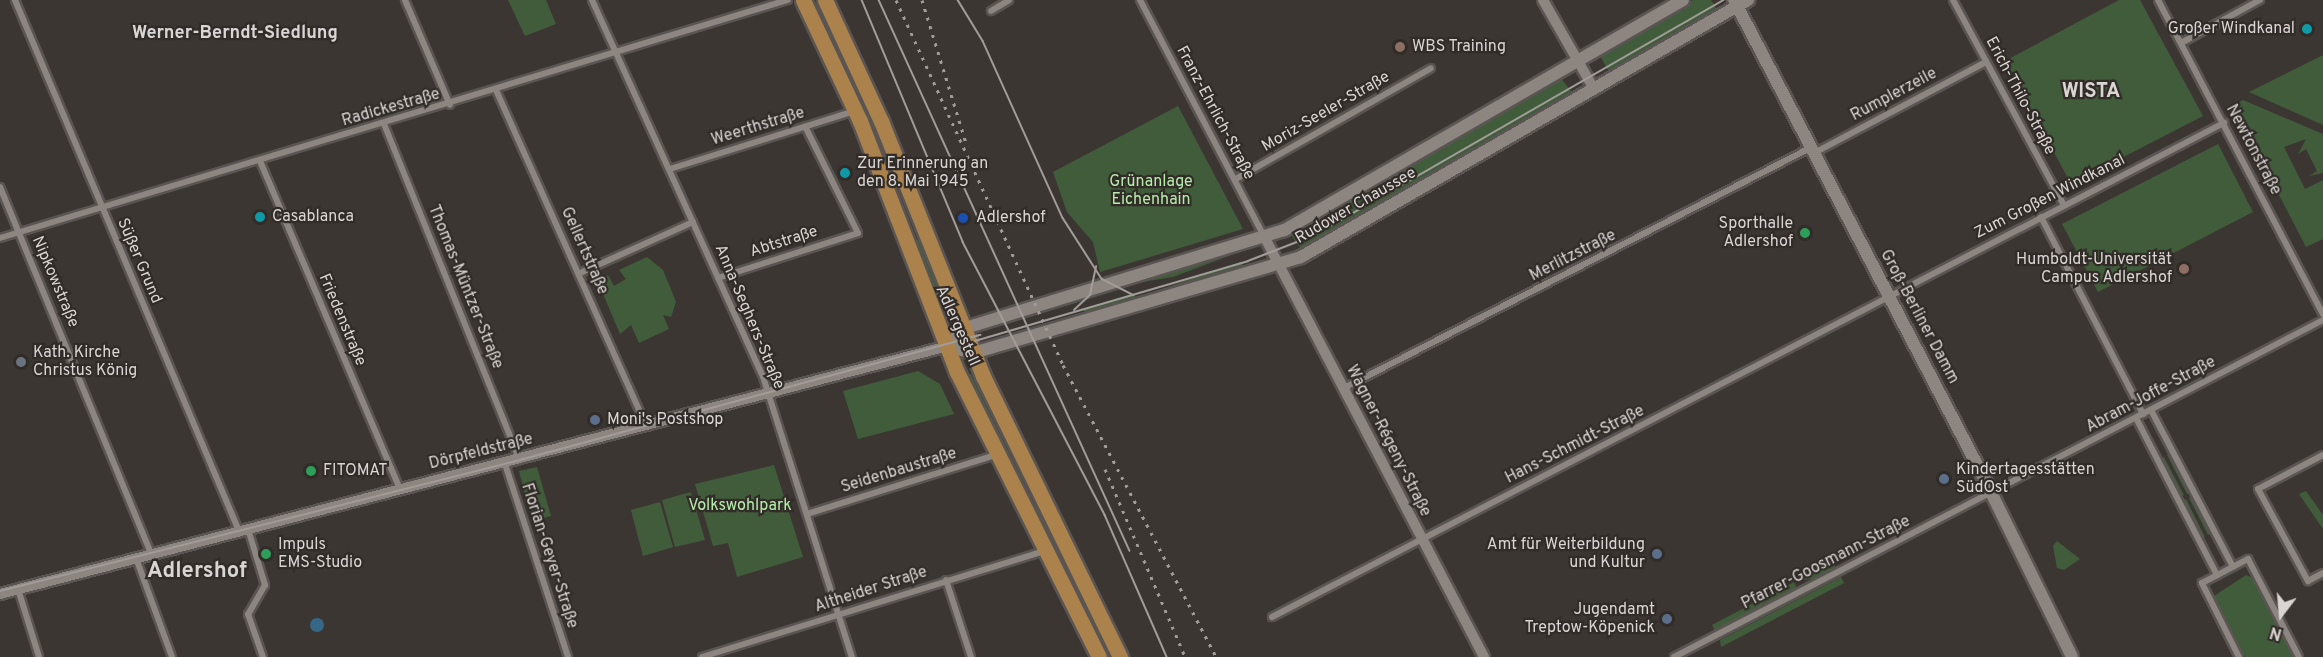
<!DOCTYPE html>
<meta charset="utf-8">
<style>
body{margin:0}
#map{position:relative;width:2323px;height:657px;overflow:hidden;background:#3c3632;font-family:Overpass,sans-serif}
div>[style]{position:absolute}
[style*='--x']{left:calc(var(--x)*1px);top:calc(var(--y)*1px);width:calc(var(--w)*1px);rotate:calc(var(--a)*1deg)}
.green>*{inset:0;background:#415c3b}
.water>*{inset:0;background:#356888}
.round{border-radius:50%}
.roads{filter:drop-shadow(2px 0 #5a5552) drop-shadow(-2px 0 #5a5552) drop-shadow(0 2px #5a5552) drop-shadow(0 -2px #5a5552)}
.minor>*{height:6px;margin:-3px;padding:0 3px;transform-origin:3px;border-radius:3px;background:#8c8580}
.tertiary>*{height:10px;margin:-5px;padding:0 5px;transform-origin:5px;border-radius:5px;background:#8c8580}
.secondary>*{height:12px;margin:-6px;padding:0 6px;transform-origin:6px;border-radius:6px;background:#8c8580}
.primary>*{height:15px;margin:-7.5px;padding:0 7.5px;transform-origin:7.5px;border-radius:7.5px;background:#ab824b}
.tram>*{height:1.5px;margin:-0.75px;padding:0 0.75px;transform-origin:0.75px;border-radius:0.75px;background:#a19c99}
.rail>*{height:3px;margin-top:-1.5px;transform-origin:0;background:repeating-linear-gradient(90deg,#a19c99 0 3px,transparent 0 9px)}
.dots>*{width:16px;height:16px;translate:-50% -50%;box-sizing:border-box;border:3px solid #322c28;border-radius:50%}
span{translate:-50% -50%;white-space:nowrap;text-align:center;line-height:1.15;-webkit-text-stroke:4.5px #322c28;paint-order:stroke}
.poi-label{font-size:16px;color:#d9d5d3}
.right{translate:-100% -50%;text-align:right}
.left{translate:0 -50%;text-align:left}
.street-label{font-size:16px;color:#d9d5d3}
.park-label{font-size:16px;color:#b5ecaa}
.neighbourhood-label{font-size:18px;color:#d9d5d3;font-weight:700}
.quarter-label{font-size:20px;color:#d9d5d3;font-weight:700}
.district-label{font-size:22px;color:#d9d5d3;font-weight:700}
.north{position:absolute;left:2251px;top:585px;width:60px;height:60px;-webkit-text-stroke:4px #322c28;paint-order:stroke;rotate:196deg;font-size:16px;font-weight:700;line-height:24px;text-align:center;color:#d9d5d3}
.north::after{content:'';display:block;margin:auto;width:21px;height:27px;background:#d9d5d3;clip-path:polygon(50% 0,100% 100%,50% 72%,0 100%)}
</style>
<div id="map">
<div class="green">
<i style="clip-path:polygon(508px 0,546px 0,556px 24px,525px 36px)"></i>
<i style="clip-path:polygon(1693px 0,1711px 0,1718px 11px,1610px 74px,1599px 54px)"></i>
<i style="clip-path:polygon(2119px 0,2140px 0,2203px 116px,2071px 184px,2005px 61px)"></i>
<i style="clip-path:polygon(2323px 55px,2323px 125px,2249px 92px)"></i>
<i style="clip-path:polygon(1560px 77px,1574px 95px,1302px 251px,1290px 233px)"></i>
<i style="clip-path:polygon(2243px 100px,2323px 134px,2323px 173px,2309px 176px,2317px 171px,2306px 149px,2298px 154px,2306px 139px,2284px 147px,2305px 189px,2323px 180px,2323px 239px,2306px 247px,2233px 106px)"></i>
<i style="clip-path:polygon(1178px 106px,1243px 229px,1100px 272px,1093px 242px,1067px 212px,1053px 172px)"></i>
<i style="clip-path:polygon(2218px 144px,2253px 212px,2098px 292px,2062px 224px)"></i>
<i style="clip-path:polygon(919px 239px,949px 311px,943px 313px,914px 241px)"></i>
<i style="clip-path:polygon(1239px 252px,1173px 277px,1136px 283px,1208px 262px)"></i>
<i style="clip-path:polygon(647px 257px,663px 270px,676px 302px,671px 317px,663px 315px,669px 329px,639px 343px,631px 325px,620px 334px,598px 282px,608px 275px,614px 286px,626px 279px,619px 270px)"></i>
<i style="clip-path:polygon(1240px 262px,1247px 269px,1086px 317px,1083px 309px,1134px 294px,1136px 298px)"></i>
<i style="clip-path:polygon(918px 371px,940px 384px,954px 414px,858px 439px,843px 391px)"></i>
<i style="clip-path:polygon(967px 374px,971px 374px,1020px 475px,1017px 476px)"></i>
<i style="clip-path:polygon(2171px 453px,2191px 491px,2187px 494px,2167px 455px)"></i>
<i style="clip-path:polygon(2164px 457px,2184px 495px,2180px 497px,2160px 459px)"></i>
<i style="clip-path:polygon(774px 465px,803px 557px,737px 577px,728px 543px,713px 546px,695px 484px)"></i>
<i style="clip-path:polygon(537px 467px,551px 516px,532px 521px,519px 471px)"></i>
<i style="clip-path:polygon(2306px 491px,2323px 515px,2323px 529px,2299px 494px)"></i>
<i style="clip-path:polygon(691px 492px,705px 540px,675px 547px,662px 500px)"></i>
<i style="clip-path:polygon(2193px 496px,2212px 533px,2208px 535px,2189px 498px)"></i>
<i style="clip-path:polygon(2186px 499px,2205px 537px,2201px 539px,2182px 501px)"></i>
<i style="clip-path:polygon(660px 502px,673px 547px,643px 556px,631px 510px)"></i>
<i style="clip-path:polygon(1037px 507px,1110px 657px,1033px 508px)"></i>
<i style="clip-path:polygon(2057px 541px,2080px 559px,2064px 570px,2057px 568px,2053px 546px)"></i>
<i style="clip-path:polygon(1833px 562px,1836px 568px,1815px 579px,1799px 580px)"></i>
<i style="clip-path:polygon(2246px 575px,2253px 578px,2295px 657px,2245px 657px,2214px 596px)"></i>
<i style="clip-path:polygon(1841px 577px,1844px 583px,1721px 647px,1720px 640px)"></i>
<i style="clip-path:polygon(1794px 582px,1797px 589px,1715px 631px,1712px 625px)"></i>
</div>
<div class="water">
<i class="round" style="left:310px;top:618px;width:14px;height:14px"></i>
</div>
<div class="roads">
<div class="minor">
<i style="--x:15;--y:0;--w:576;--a:67.13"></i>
<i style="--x:405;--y:0;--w:114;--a:66.8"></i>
<i style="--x:592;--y:0;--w:417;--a:65.6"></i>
<i style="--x:764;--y:380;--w:291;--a:72.4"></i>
<i style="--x:1140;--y:0;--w:269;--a:62.3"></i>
<i style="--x:1953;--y:0;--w:233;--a:61.6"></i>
<i style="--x:2158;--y:0;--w:355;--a:62.3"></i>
<i style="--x:991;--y:11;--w:21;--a:-31"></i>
<i style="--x:2181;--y:43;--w:90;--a:-28.6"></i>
<i style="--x:496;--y:90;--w:367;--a:65.9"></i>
<i style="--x:384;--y:124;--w:362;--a:68"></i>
<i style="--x:1816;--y:152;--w:192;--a:-27.9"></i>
<i style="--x:260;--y:161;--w:358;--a:66.9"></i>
<i style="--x:670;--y:169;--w:194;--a:-17.4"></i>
<i style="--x:1236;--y:179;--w:224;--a:-29.6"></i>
<i style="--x:0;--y:187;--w:398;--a:67.6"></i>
<i style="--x:2041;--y:217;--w:222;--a:62.6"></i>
<i style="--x:0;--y:238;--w:823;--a:-16.81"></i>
<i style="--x:580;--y:273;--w:124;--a:-24.3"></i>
<i style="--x:718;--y:278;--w:147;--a:-17.8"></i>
<i style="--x:858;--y:233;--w:119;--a:-116.4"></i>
<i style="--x:1344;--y:388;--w:526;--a:-27.25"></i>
<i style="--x:2151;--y:410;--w:177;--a:62.4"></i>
<i style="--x:2136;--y:418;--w:177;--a:62.7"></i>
<i style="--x:2323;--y:455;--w:73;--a:152.4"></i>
<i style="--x:2258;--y:489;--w:105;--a:61.5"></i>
<i style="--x:2308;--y:581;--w:17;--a:-28"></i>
<i style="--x:505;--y:464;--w:203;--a:71.9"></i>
<i style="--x:807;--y:514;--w:200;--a:-17.4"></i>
<i style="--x:248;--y:529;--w:59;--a:73.1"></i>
<i style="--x:265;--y:585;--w:34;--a:120"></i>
<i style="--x:248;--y:614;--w:46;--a:70.8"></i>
<i style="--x:136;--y:558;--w:105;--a:70"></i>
<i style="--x:946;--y:580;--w:81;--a:72"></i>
<i style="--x:18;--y:589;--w:71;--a:72.8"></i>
<i style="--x:1272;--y:617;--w:1073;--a:-27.43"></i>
<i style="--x:702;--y:657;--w:359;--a:-17.2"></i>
<i style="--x:1674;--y:657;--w:731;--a:-27.44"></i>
<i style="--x:2239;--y:657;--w:83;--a:-116.6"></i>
<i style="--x:2202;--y:583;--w:52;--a:-27.6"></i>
<i style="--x:2248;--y:559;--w:110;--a:62.5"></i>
</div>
<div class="tertiary">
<i style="--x:1543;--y:0;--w:103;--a:60.2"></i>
<i style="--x:1265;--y:238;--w:473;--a:62.4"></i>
<i style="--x:0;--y:594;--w:980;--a:-14.66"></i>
</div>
<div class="secondary">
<i style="--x:1683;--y:0;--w:461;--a:150"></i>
<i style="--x:1284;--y:230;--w:336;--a:162.9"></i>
<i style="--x:963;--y:329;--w:23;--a:131"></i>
<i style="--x:948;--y:346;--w:26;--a:16"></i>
<i style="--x:973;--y:353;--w:342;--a:-16.3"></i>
<i style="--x:1301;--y:257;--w:516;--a:-29.9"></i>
<i style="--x:1734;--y:0;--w:539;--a:62.39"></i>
<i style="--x:1984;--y:478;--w:199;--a:63.8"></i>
</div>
<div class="primary">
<i style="--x:803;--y:0;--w:134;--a:64.8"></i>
<i style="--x:860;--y:121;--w:269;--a:68.9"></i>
<i style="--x:957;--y:372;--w:318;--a:63.5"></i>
<i style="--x:825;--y:0;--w:133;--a:65.2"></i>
<i style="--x:881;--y:121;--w:275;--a:68.2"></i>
<i style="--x:983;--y:376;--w:313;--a:64"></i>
</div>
</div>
<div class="tram">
<i style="--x:862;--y:0;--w:262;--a:67.3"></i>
<i style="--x:963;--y:242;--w:308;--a:62.5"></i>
<i style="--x:1105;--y:515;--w:155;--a:66.4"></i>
<i style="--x:879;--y:0;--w:605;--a:65.51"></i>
<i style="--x:958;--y:0;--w:48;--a:58.6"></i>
<i style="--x:983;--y:41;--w:194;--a:65.7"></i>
<i style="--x:1063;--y:218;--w:72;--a:57.4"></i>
<i style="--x:1102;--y:279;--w:35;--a:27"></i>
<i style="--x:1074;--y:310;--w:22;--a:-43"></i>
<i style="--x:1090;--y:295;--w:29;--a:-78"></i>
<i style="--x:975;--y:341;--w:284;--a:-16.3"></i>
<i style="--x:1248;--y:261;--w:72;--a:-21.2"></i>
<i style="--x:1315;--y:235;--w:471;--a:-29.9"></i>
<i style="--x:0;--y:591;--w:536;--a:-14.14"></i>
<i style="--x:520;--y:460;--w:477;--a:-15.2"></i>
</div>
<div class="rail">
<i style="--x:896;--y:0;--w:401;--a:65.4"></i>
<i style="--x:1063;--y:365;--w:330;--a:62.3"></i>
<i style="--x:922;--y:0;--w:153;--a:72.9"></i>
<i style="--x:1105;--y:469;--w:204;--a:66.9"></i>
</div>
<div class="dots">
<i style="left:2307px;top:29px;background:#0f9aa8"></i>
<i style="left:1400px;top:47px;background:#8d6e63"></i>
<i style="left:845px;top:173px;background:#0f9aa8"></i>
<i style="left:260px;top:217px;background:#0f9aa8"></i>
<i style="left:963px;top:218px;background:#1a4fb4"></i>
<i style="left:1805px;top:233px;background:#2e9e5b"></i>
<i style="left:2184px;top:269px;background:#8d6e63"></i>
<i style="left:21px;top:362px;background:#6b7280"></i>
<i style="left:595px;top:420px;background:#5c6f8a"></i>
<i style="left:311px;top:471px;background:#2e9e5b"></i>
<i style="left:1944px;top:479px;background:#5c6f8a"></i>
<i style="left:266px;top:554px;background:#2e9e5b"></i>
<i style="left:1657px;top:554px;background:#5c6f8a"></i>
<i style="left:1667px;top:619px;background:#5c6f8a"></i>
</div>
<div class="poi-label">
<span class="right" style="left:2295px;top:29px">Großer Windkanal</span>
<span class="left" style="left:1412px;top:47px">WBS Training</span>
<span class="left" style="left:857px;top:173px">Zur Erinnerung an<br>den 8. Mai 1945</span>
<span class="left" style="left:272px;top:217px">Casablanca</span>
<span class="left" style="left:976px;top:218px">Adlershof</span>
<span class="right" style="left:1793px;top:233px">Sporthalle<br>Adlershof</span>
<span class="right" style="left:2172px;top:269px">Humboldt-Universität<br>Campus Adlershof</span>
<span class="left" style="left:33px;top:362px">Kath. Kirche<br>Christus König</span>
<span class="left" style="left:607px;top:420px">Moni's Postshop</span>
<span class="left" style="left:1956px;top:479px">Kindertagesstätten<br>SüdOst</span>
<span class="left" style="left:323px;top:471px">FITOMAT</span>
<span class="left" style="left:278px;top:554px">Impuls<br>EMS-Studio</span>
<span class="right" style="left:1645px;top:554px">Amt für Weiterbildung<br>und Kultur</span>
<span class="right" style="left:1655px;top:619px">Jugendamt<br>Treptow-Köpenick</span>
</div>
<div class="street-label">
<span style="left:1894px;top:95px;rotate:-28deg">Rumplerzeile</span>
<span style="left:2020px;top:96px;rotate:62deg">Erich-Thilo-Straße</span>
<span style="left:391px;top:108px;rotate:-16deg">Radickestraße</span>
<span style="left:1326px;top:112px;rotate:-30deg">Moriz-Seeler-Straße</span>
<span style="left:1215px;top:113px;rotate:62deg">Franz-Ehrlich-Straße</span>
<span style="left:758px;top:127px;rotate:-17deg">Weerthstraße</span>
<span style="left:2253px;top:150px;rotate:62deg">Newtonstraße</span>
<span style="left:2050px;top:197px;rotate:-27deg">Zum Großen Windkanal</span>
<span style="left:1356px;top:206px;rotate:-30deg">Rudower Chaussee</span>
<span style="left:784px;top:242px;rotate:-18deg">Abtstraße</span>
<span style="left:584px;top:251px;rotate:66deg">Gellertstraße</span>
<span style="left:1573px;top:256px;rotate:-27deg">Merlitzstraße</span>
<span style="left:139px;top:261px;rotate:67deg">Süßer Grund</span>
<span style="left:55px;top:282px;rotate:67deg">Nipkowstraße</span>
<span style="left:465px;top:287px;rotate:68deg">Thomas-Müntzer-Straße</span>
<span style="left:749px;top:317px;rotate:67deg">Anna-Seghers-Straße</span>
<span style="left:1919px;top:317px;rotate:62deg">Groß-Berliner Damm</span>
<span style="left:342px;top:320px;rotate:67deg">Friedenstraße</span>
<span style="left:957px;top:326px;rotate:66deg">Adlergestell</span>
<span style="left:2151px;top:395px;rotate:-28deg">Abram-Joffe-Straße</span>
<span style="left:1388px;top:441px;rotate:63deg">Wagner-Régeny-Straße</span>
<span style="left:1575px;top:445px;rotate:-27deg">Hans-Schmidt-Straße</span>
<span style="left:481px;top:452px;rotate:-14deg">Dörpfeldstraße</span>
<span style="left:899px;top:471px;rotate:-17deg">Seidenbaustraße</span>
<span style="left:549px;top:556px;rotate:72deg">Florian-Geyer-Straße</span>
<span style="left:1826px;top:563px;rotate:-27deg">Pfarrer-Goosmann-Straße</span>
<span style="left:871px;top:590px;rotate:-18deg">Altheider Straße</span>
</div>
<div class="park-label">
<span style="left:1151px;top:191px">Grünanlage<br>Eichenhain</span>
<span style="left:740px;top:506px">Volkswohlpark</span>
</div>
<div class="neighbourhood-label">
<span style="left:235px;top:34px">Werner-Berndt-Siedlung</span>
</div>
<div class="quarter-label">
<span style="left:2091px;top:92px">WISTA</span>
</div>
<div class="district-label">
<span style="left:197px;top:572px">Adlershof</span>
</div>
<div class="north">N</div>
</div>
